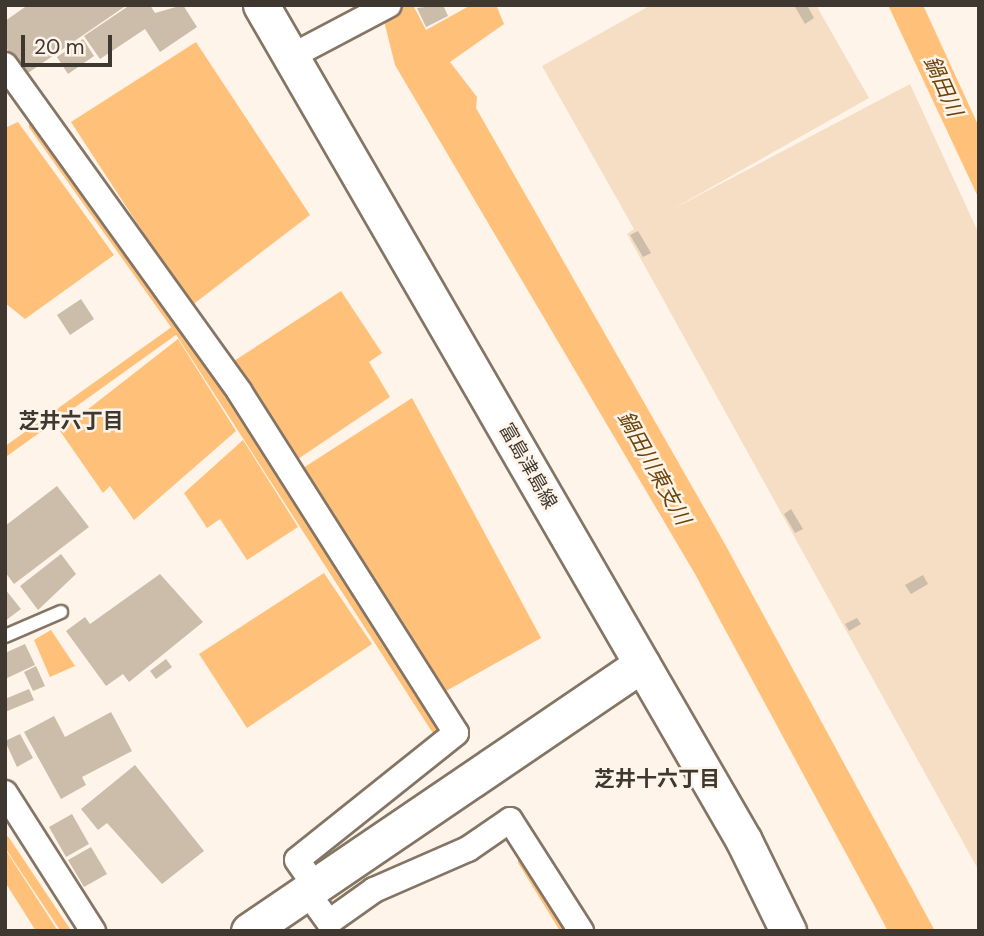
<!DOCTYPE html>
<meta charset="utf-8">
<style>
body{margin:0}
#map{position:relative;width:984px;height:936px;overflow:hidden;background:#fef4e9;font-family:"DM Sans","Noto Sans JP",sans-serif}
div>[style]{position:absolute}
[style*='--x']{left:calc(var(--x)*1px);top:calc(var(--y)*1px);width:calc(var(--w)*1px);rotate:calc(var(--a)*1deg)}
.green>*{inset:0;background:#f6dec4}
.water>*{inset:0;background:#ffc179}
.stream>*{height:9px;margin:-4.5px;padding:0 4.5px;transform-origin:4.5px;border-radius:4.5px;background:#ffc179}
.building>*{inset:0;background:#ccbcaa}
.roads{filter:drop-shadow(2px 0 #847565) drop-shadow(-2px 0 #847565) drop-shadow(0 2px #847565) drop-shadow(0 -2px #847565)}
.lane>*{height:12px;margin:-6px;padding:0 6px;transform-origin:6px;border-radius:6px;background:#fff}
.street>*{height:24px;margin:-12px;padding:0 12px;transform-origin:12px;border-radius:12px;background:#fff}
.secondary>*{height:35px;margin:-17.5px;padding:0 17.5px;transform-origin:17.5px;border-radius:17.5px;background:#fff}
span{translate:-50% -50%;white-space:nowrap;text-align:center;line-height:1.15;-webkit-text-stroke:5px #fef4e9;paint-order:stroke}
.street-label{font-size:19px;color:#3e3830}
.water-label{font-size:21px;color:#6c440a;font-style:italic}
.neighbourhood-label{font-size:21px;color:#3e3830;font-weight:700}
.frame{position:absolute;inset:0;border:7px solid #3e3830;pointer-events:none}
.scale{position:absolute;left:21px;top:35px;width:91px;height:32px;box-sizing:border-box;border:4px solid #3e3830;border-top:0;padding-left:9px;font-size:21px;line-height:24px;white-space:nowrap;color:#3e3830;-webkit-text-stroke:5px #fef4e9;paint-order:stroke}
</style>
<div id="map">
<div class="green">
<i style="clip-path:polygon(651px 5px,816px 5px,869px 98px,671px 210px,910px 84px,979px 234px,979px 871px,627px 234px,634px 229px,542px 66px)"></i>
</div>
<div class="water">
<i style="clip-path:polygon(380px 5px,413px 5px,426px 30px,471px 5px,496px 5px,504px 24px,450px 62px,477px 97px,476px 108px,726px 546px,935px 931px,888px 931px,695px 574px,395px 65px)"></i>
<i style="clip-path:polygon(888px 5px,923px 5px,979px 127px,979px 199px)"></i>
<i style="clip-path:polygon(196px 42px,310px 215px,191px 306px,71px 122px)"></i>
<i style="clip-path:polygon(18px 122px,114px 255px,25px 319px,5px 303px,5px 128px)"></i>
<i style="clip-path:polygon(341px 291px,382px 353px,369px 362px,390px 397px,295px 461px,231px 363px)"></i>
<i style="clip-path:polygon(178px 339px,236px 431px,134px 520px,110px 486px,103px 493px,60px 431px)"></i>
<i style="clip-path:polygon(412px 398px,541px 638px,446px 691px,300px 470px)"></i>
<i style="clip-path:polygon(243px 440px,298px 527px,247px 560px,220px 519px,207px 528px,184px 493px)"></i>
<i style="clip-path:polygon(324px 573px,372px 644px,247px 728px,199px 654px)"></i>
<i style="clip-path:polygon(51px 630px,75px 666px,50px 677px,34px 640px)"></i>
<i style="clip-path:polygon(5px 849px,58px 931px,36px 931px,5px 882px)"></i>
</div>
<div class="stream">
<i style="--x:177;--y:328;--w:477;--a:57.2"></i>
<i style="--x:5;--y:451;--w:211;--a:-35.6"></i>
<i style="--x:177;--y:328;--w:249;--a:-125.4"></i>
<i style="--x:5;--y:840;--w:110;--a:56.2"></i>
<i style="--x:522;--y:861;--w:82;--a:58.4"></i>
</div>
<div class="building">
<i style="clip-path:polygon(28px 5px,127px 5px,25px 75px,5px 46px,5px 21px)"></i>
<i style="clip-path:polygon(130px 5px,150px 5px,155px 13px,183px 5px,197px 27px,160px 52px,145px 29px,100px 59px,84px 36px)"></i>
<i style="clip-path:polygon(443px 5px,448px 16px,426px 27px,417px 8px)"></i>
<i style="clip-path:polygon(794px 5px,807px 5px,814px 18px,805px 24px)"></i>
<i style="clip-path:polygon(83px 39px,94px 56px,68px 74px,57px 57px)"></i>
<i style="clip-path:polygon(638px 231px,651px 253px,643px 257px,630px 235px)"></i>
<i style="clip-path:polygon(81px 299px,94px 319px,70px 335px,57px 315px)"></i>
<i style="clip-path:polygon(57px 486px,89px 527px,14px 584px,5px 572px,5px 526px)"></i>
<i style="clip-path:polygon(791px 509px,803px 529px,795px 533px,784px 514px)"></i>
<i style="clip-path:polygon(61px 554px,76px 574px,38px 610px,20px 586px)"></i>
<i style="clip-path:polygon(160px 574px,203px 622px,129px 682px,123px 674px,106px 686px,66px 631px,85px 617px,90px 624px)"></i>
<i style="clip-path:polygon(923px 575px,928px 584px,911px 594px,905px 585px)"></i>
<i style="clip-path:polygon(5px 589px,21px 609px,5px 621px)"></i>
<i style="clip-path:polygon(857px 618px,861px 624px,849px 631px,845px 624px)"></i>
<i style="clip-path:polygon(25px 644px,35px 665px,5px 679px,5px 653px)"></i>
<i style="clip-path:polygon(166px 659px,172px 667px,156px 679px,150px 671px)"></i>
<i style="clip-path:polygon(36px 666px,45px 686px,33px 691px,24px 672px)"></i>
<i style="clip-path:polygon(29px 689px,34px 700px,5px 712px,5px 699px)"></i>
<i style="clip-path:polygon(111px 712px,132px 751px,82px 777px,86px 785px,61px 799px,24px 732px,54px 716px,65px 737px)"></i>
<i style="clip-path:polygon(20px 734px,33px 758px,17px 767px,5px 741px)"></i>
<i style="clip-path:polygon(135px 765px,204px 851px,162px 884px,107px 823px,98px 830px,81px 809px)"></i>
<i style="clip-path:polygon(72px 814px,89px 844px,66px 857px,49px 827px)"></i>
<i style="clip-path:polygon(91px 847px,107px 874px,84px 887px,68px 860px)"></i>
</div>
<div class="roads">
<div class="lane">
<i style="--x:5;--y:636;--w:61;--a:-23.2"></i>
</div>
<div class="street">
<i style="--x:294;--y:55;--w:107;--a:-27.8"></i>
<i style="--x:5;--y:65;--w:401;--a:54.3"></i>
<i style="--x:239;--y:391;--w:405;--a:57.6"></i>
<i style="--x:456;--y:733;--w:203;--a:141.4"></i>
<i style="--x:297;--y:860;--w:32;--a:55"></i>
<i style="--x:5;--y:793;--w:164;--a:57.5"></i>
<i style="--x:307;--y:892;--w:37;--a:54"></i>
<i style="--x:329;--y:922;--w:55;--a:-35.4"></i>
<i style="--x:374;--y:890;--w:103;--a:-23.6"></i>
<i style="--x:468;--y:849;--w:51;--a:-34.6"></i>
<i style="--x:510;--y:820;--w:132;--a:57.4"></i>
</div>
<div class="secondary">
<i style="--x:261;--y:5;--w:965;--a:59.98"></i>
<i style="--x:744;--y:841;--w:100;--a:63.9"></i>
<i style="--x:249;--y:931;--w:475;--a:-34.2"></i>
</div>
</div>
<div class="street-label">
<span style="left:528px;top:466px;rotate:60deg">富島津島線</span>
</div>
<div class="water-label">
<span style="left:943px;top:86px;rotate:66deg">鍋田川</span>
<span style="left:654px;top:468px;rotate:61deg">鍋田川東支川</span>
</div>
<div class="neighbourhood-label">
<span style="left:71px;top:421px">芝井六丁目</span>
<span style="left:657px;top:779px">芝井十六丁目</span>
</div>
<div class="frame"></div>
<div class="scale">20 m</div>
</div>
